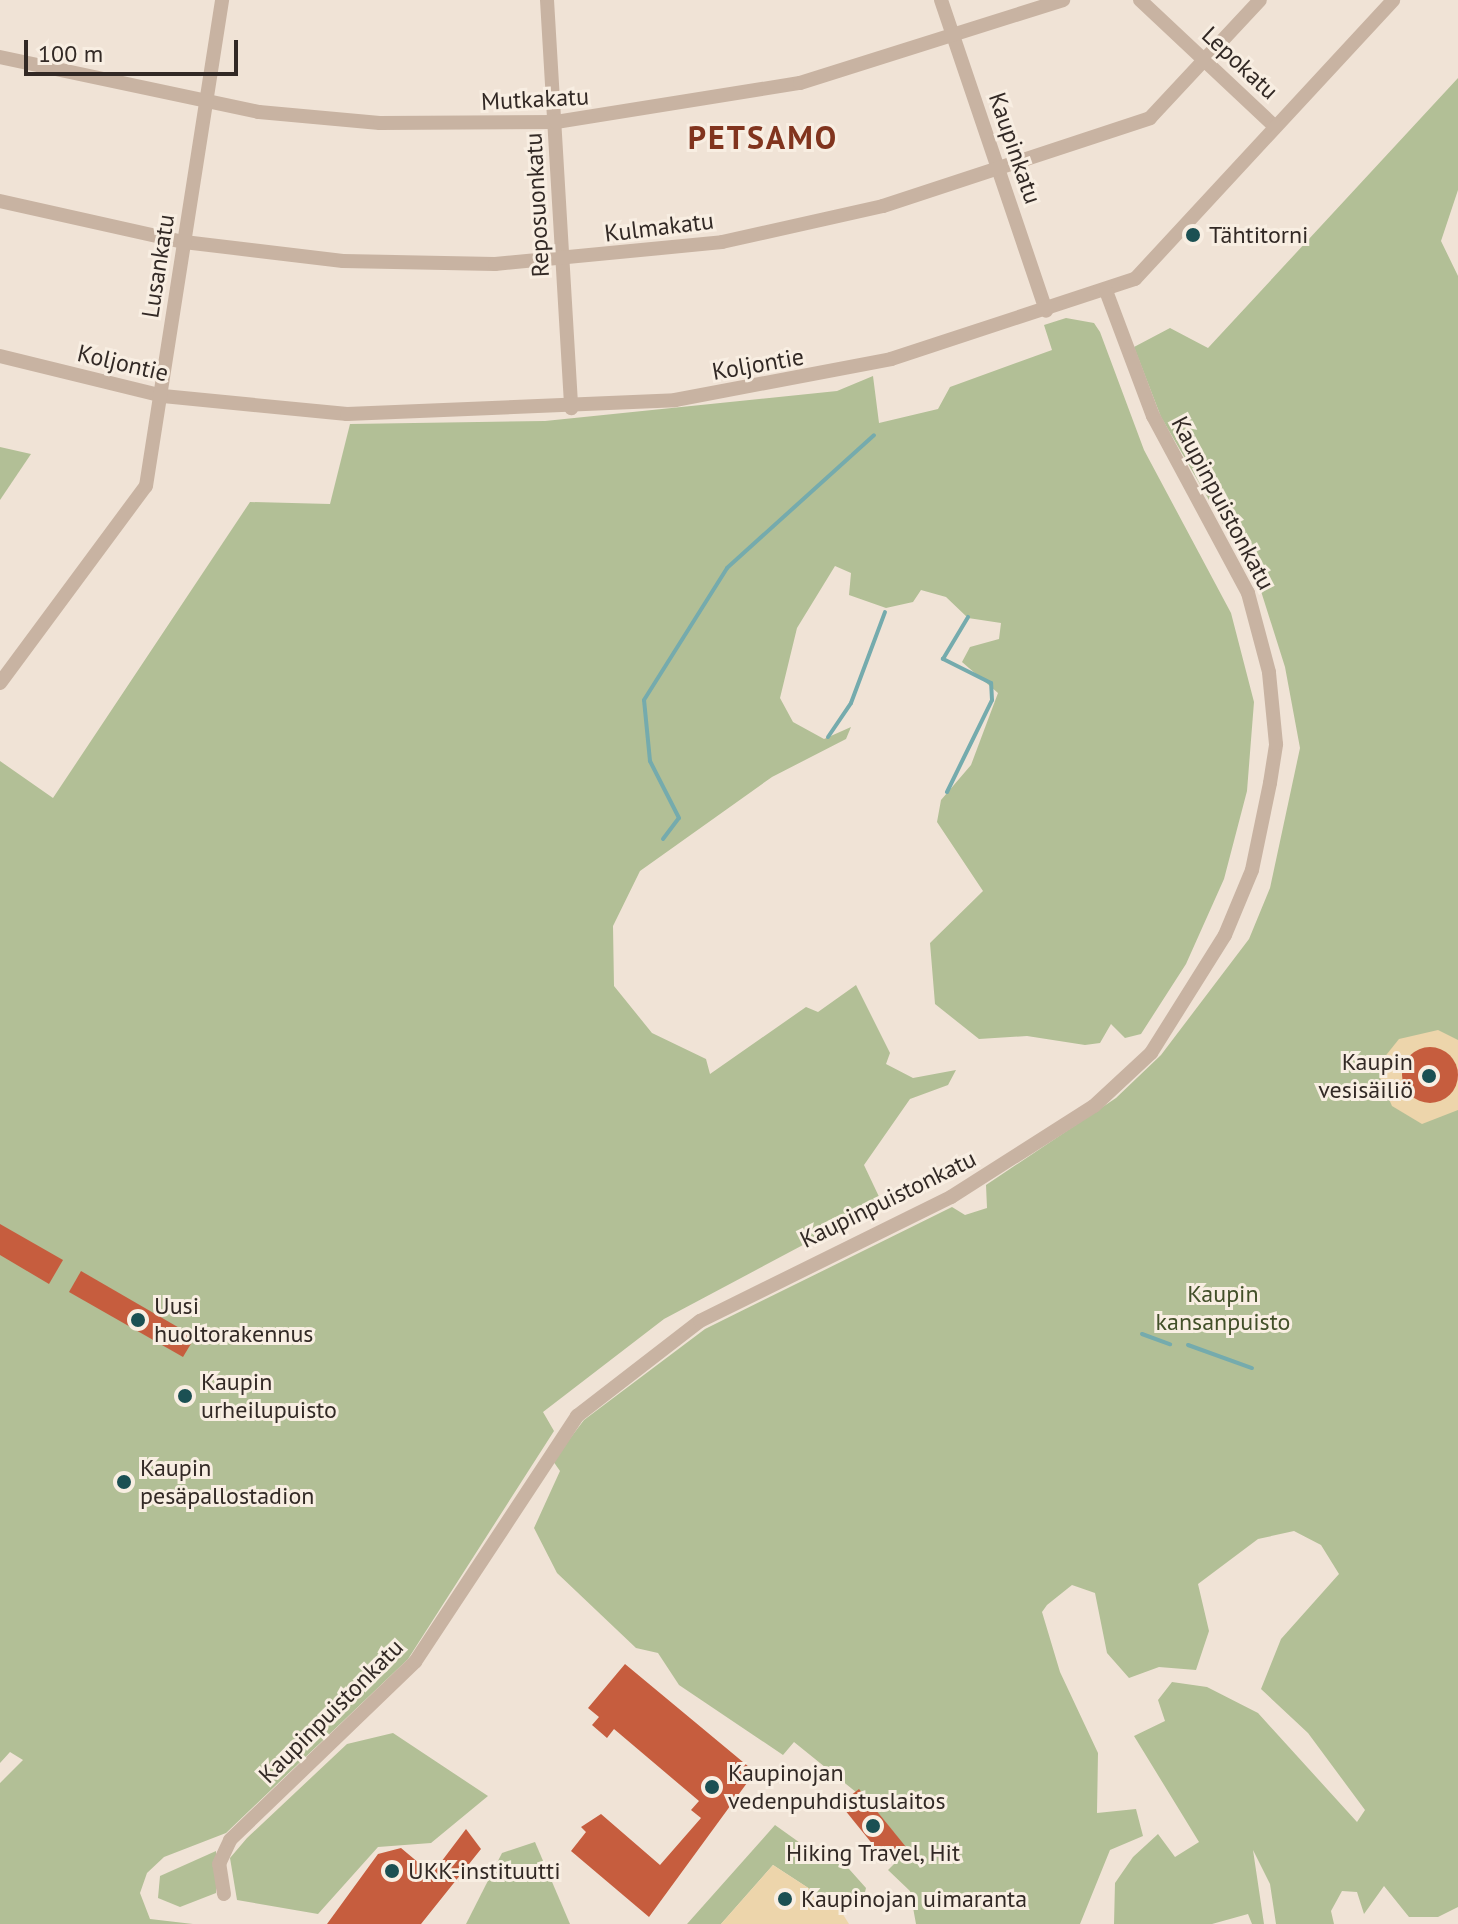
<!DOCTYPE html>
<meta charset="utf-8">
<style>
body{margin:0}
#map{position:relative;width:1458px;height:1924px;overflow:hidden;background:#f0e3d6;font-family:"PT Sans",sans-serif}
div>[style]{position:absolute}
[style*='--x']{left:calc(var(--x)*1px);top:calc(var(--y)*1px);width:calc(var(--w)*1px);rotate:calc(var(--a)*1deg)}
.green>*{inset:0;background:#b2bf96}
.sand>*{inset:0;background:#edd5ab}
.stream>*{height:4px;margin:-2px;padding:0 2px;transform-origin:2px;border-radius:2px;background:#75abad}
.building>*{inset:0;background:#c65d3e}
.round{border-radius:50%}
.minor>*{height:14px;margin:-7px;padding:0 7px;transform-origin:7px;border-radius:7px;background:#c8b3a2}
.dots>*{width:22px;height:22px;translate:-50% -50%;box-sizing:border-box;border:4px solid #f8eee2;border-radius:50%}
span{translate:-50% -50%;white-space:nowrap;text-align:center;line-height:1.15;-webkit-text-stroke:6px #f8eee2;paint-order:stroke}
.street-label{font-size:24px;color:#322925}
.poi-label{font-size:24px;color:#322925}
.left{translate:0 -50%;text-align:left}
.right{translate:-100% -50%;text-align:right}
.park-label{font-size:24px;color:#425029}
.district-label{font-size:32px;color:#81341e;font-weight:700;letter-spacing:2px}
.scale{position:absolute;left:24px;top:40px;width:214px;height:36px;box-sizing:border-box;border:4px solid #322925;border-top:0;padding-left:10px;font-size:24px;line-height:28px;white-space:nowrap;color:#322925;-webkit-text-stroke:6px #f8eee2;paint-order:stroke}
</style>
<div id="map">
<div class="green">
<i style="clip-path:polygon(1458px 78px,1458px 190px,1441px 241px,1458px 276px,1458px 1907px,1438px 1917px,1409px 1917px,1384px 1886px,1364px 1914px,1357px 1892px,1342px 1891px,1331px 1911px,1334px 1924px,1276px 1924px,1270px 1884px,1253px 1850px,1264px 1924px,1252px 1924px,1248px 1914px,1212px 1924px,1114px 1924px,1115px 1883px,1133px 1857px,1158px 1834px,1175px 1857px,1199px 1842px,1134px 1736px,1165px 1721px,1158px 1700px,1172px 1682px,1207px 1687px,1258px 1713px,1357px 1822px,1365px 1810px,1308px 1733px,1261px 1689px,1281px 1639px,1339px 1574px,1321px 1545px,1294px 1531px,1258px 1539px,1198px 1584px,1209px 1631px,1196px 1670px,1159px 1667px,1129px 1678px,1107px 1653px,1095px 1593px,1072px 1585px,1047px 1605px,1042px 1612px,1060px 1672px,1098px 1753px,1097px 1813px,1136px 1809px,1143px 1836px,1110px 1850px,1080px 1924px,916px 1924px,910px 1891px,888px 1870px,899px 1859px,898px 1838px,872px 1805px,794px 1742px,783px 1755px,679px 1685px,658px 1653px,636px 1648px,557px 1573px,534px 1528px,560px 1471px,553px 1461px,584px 1420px,705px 1329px,952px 1207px,965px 1215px,987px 1208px,986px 1185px,1116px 1098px,1161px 1055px,1249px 939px,1270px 888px,1300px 748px,1285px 667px,1260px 588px,1161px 417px,1134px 347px,1170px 328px,1208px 348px)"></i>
<i style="clip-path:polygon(1066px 318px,1094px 323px,1100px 332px,1144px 450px,1231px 613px,1254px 702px,1247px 791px,1224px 879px,1186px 964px,1141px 1034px,1125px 1038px,1111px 1024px,1100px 1043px,1085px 1045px,1027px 1036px,979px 1039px,935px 1004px,930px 943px,983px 891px,937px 822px,941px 800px,971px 765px,998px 693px,962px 662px,970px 647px,999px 639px,1001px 623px,968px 618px,946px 597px,921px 590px,913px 602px,886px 608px,849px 595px,851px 573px,835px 566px,797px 628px,780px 698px,793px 722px,824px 739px,851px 727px,846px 739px,772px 777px,640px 871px,613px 926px,614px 986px,652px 1033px,706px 1059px,710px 1074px,806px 1007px,818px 1012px,856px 985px,890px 1053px,886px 1064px,913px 1078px,956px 1070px,948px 1085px,910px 1099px,864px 1165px,882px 1203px,664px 1319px,543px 1412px,554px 1431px,408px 1659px,226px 1833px,164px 1857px,147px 1873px,140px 1893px,150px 1919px,193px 1924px,0 1924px,0 1783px,23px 1760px,10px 1752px,0 1763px,0 761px,53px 798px,250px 502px,330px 504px,350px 424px,545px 421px,837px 391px,873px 376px,879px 423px,938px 409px,950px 387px,1052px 350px,1044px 325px)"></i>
<i style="clip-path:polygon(0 447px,31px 454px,0 500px)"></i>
<i style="clip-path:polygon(393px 1733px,488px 1796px,431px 1843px,378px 1847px,318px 1914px,237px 1900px,230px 1858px,247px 1838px,347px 1744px)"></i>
<i style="clip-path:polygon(775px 1825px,824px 1860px,833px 1851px,866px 1888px,861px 1908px,839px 1908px,773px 1865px,721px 1924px,687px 1924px)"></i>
<i style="clip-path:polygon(535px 1842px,570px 1924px,466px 1924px,502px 1853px)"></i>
<i style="clip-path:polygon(216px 1851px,216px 1893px,180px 1907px,158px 1898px,160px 1876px)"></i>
</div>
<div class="sand">
<i style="clip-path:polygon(1438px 1030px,1458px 1040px,1458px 1110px,1422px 1124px,1392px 1106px,1380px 1078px,1383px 1059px,1399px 1039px)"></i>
<i style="clip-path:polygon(773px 1865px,839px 1908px,849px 1924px,721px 1924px)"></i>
</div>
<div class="stream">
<i style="--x:828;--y:737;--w:41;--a:-55.9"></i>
<i style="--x:851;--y:703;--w:97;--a:-69.5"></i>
<i style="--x:947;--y:792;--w:102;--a:-63.9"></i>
<i style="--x:992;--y:700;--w:17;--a:-93"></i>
<i style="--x:991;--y:683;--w:54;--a:-153.4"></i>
<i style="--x:943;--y:659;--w:49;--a:-59.2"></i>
<i style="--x:663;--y:839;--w:26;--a:-53"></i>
<i style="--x:679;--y:818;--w:64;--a:-117"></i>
<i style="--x:650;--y:761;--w:61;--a:-95.6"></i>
<i style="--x:644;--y:700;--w:156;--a:-57.8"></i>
<i style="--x:727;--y:568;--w:198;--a:-42.1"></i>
<i style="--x:1142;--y:1334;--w:30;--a:20"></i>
<i style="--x:1188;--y:1345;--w:68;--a:19.8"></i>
</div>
<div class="building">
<i class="round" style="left:1402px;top:1047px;width:56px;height:56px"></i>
<i style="clip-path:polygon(0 1224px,63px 1260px,49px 1284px,0 1255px)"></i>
<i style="clip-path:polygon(81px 1271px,195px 1337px,183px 1357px,69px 1292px)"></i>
<i style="clip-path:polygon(625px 1664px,755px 1772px,649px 1917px,571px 1851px,586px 1832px,581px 1827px,601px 1814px,660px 1865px,701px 1818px,691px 1810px,699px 1801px,614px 1729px,607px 1738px,592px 1725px,599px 1717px,588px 1708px)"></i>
<i style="clip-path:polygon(859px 1789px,906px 1847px,887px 1862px,840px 1804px)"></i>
<i style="clip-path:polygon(466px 1829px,481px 1849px,421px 1924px,327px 1924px,378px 1854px,401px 1848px,432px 1874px)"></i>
</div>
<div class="minor">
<i style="--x:547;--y:0;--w:409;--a:86.6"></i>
<i style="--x:941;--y:0;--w:328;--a:71.3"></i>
<i style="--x:1140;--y:0;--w:183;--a:43.2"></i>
<i style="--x:0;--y:57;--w:265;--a:12"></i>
<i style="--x:259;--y:112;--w:121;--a:5.2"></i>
<i style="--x:380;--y:123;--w:176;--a:-0.3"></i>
<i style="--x:556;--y:122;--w:247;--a:-9.1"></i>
<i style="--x:800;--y:83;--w:276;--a:-17.5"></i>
<i style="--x:0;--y:201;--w:189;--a:12.6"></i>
<i style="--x:184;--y:242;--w:160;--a:6.8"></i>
<i style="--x:343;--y:261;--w:152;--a:1.1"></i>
<i style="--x:495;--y:264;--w:228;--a:-5.5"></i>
<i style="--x:722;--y:242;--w:165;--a:-12.6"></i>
<i style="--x:883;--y:206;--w:281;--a:-18.2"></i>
<i style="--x:1150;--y:118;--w:161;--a:-47"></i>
<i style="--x:0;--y:356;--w:168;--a:13.8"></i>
<i style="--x:163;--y:396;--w:185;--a:5.6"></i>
<i style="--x:347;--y:414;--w:328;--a:-2.4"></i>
<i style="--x:675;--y:400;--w:220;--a:-10.7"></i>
<i style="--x:891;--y:359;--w:257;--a:-18.2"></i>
<i style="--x:1135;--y:279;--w:380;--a:-47.2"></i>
<i style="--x:0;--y:683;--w:245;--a:-53.5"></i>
<i style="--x:146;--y:486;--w:492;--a:-81.1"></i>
<i style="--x:224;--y:1894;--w:30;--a:-99"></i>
<i style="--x:219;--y:1864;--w:26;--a:-65"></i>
<i style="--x:230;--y:1840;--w:257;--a:-43.9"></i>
<i style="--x:415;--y:1662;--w:295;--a:-56.6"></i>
<i style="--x:577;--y:1416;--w:155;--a:-37.7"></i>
<i style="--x:700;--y:1321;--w:280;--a:-26.3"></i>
<i style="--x:951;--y:1197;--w:169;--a:-32.5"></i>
<i style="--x:1094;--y:1106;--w:78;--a:-42.9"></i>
<i style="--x:1151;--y:1053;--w:139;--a:-57.9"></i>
<i style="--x:1225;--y:935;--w:70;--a:-67.4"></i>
<i style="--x:1252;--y:870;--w:89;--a:-78.3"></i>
<i style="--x:1270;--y:783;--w:39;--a:-81"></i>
<i style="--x:1276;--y:744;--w:72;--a:-95.6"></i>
<i style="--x:1269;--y:672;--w:82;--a:-104.9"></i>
<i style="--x:1248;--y:593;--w:201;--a:-118.2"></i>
<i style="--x:1153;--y:416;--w:134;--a:-110.6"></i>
</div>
<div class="dots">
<i style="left:1193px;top:235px;background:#1b5053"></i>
<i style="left:1429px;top:1076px;background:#1b5053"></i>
<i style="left:138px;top:1320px;background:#1b5053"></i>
<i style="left:185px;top:1396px;background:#1b5053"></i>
<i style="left:124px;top:1482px;background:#1b5053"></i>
<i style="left:712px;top:1787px;background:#1b5053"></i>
<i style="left:873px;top:1826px;background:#1b5053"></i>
<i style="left:392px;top:1871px;background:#1b5053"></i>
<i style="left:785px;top:1899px;background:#1b5053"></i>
</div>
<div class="street-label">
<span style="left:1240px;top:63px;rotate:43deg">Lepokatu</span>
<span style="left:535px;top:99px;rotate:-3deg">Mutkakatu</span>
<span style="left:1015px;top:148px;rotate:71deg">Kaupinkatu</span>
<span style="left:537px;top:205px;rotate:-93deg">Reposuonkatu</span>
<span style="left:659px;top:227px;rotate:-7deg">Kulmakatu</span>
<span style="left:158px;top:266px;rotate:-81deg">Lusankatu</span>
<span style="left:123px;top:363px;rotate:13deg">Koljontie</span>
<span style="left:758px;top:364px;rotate:-10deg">Koljontie</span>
<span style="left:1223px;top:503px;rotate:62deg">Kaupinpuistonkatu</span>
<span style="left:888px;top:1199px;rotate:-26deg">Kaupinpuistonkatu</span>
<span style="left:331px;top:1711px;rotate:-45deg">Kaupinpuistonkatu</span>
</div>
<div class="poi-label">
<span class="left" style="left:1209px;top:235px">Tähtitorni</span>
<span class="right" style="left:1413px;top:1076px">Kaupin<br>vesisäiliö</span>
<span class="left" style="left:154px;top:1320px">Uusi<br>huoltorakennus</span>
<span class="left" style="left:201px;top:1396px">Kaupin<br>urheilupuisto</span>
<span class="left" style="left:140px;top:1482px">Kaupin<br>pesäpallostadion</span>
<span class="left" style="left:728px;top:1787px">Kaupinojan<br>vedenpuhdistuslaitos</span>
<span style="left:873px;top:1853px">Hiking Travel, Hit</span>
<span class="left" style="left:408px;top:1871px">UKK-instituutti</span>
<span class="left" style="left:801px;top:1899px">Kaupinojan uimaranta</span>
</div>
<div class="park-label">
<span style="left:1223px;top:1308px">Kaupin<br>kansanpuisto</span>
</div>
<div class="district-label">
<span style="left:763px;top:137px">PETSAMO</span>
</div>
<div class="scale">100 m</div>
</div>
